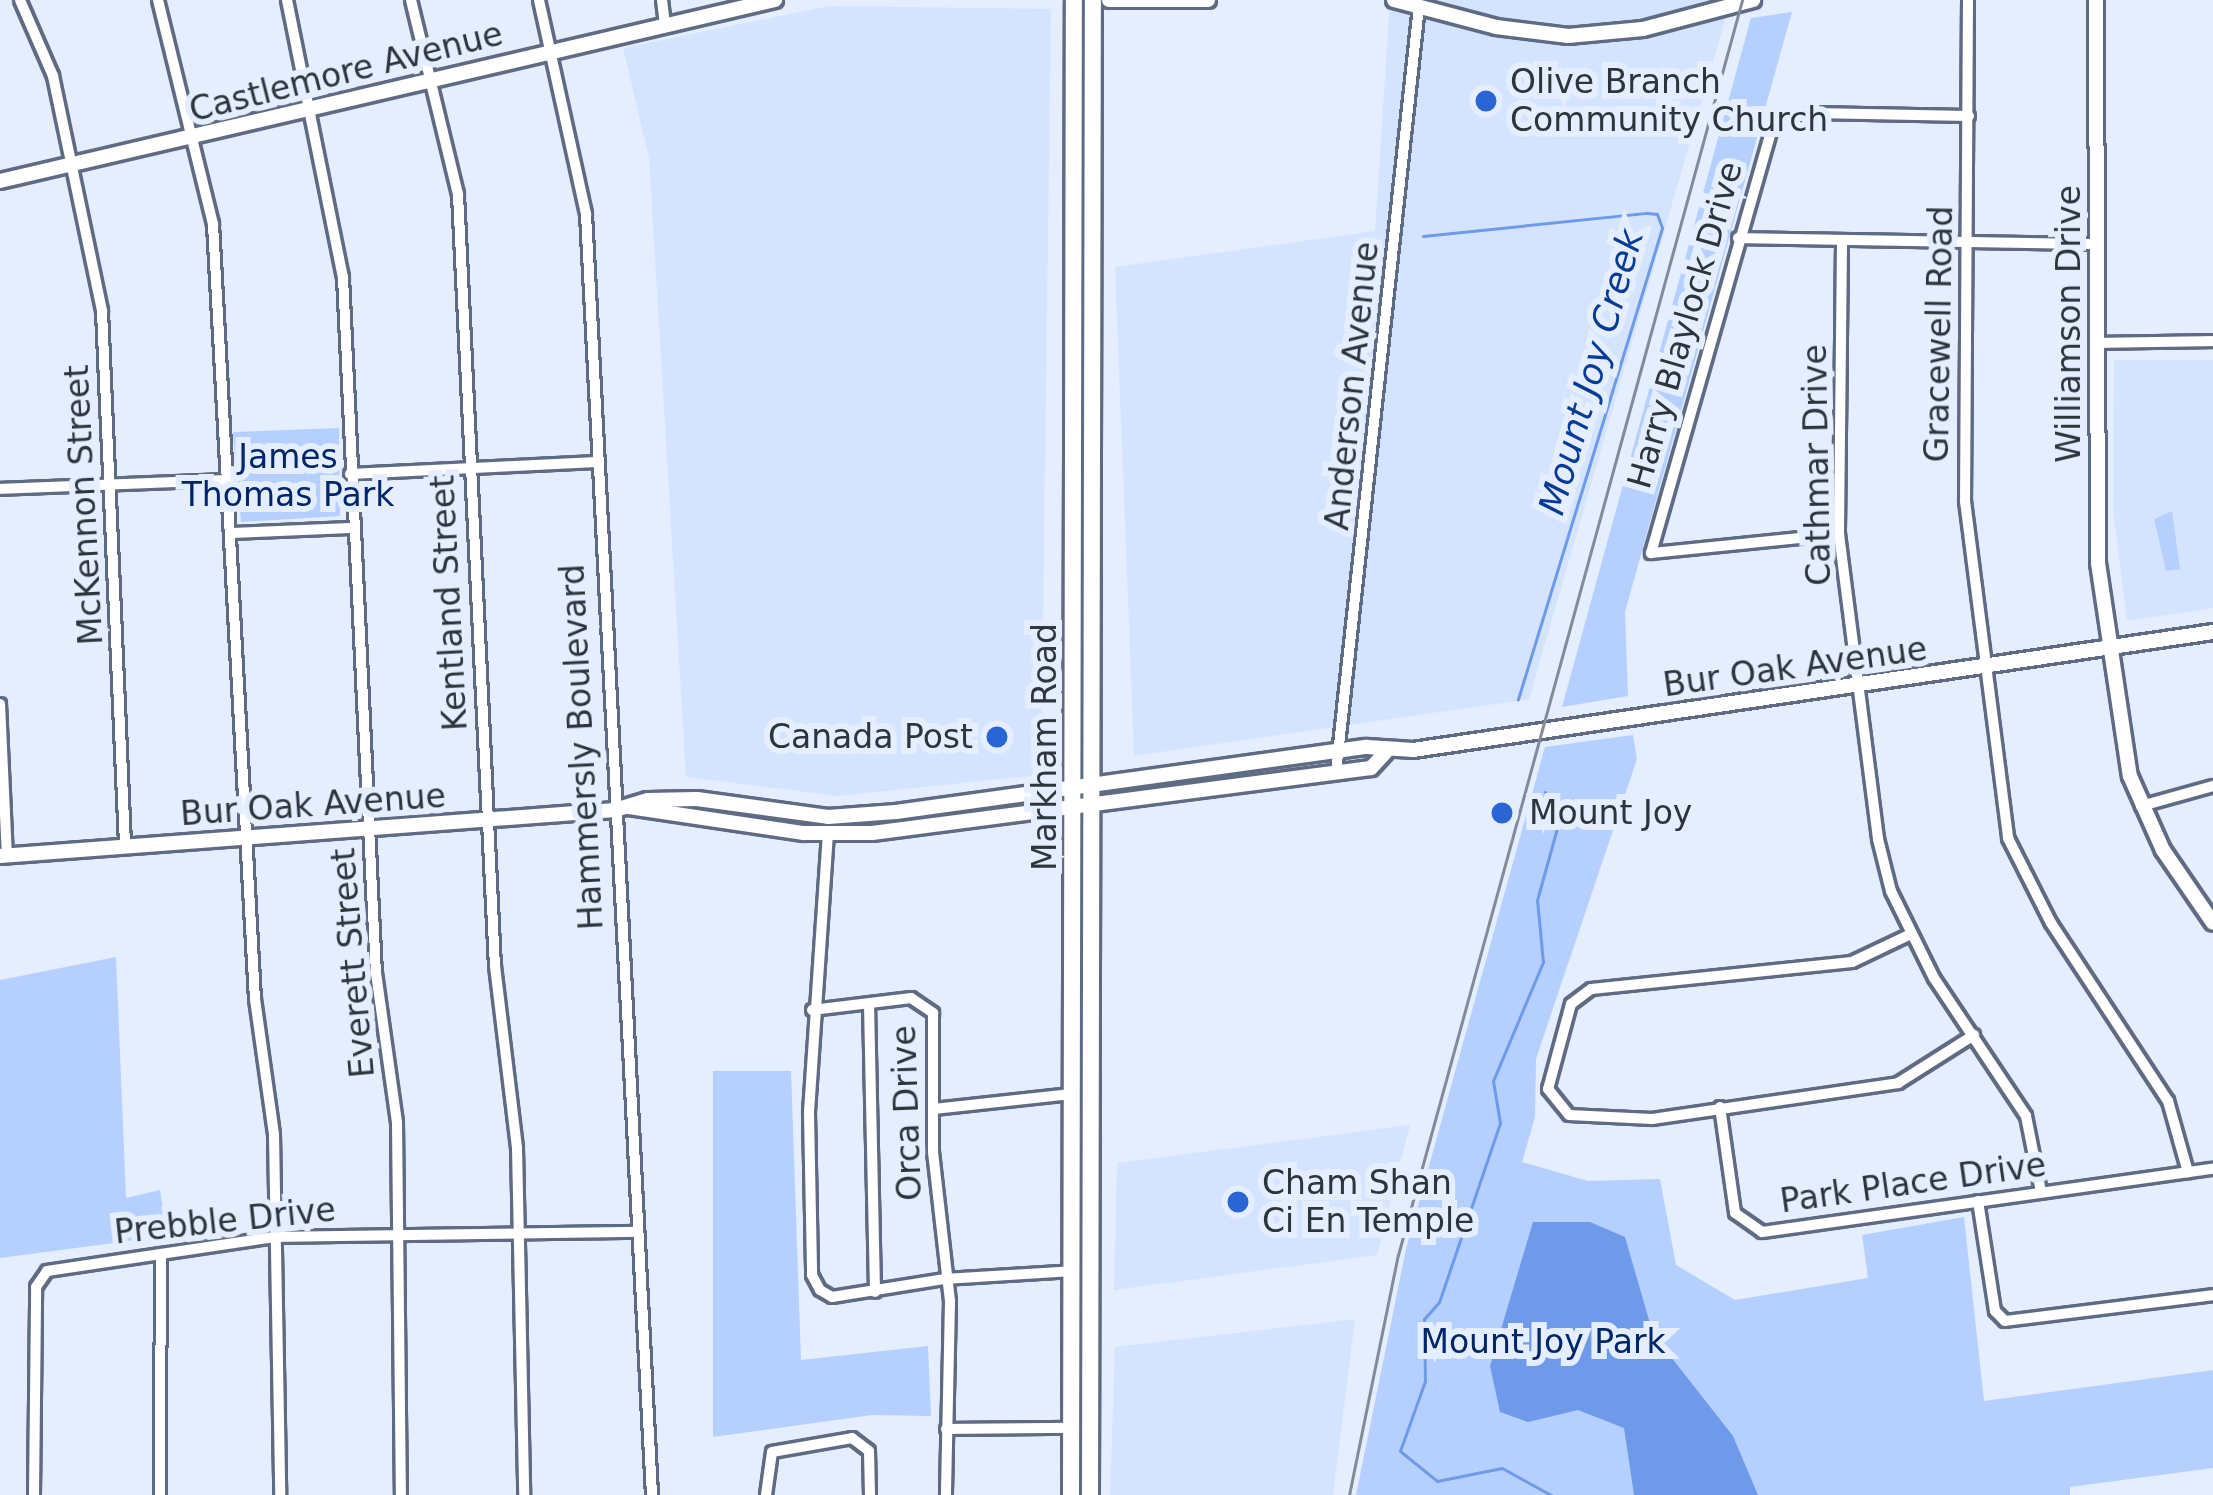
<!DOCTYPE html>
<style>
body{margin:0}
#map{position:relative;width:2213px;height:1495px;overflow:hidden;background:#e4eefe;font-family:"DejaVu Sans",sans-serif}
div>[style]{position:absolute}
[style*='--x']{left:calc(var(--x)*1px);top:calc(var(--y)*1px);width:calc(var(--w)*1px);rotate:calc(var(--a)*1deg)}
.built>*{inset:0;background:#d4e4fe}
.green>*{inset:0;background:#b5d0fe}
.water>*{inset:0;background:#6e9ae9}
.stream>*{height:3px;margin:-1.5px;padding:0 1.5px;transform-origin:1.5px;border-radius:1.5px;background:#6e9ae9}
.roads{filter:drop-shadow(3px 0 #5e6b83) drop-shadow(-3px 0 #5e6b83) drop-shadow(0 3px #5e6b83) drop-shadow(0 -3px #5e6b83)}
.minor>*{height:10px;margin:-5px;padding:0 5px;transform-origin:5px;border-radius:5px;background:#fff}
.tertiary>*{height:14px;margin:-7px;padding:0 7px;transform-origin:7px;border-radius:7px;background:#fff}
.primary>*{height:16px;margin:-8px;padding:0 8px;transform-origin:8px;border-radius:8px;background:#fff}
.rail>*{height:3px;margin:-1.5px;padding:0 1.5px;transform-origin:1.5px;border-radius:1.5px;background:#838b98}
.dots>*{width:33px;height:33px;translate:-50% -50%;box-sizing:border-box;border:6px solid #e4eefe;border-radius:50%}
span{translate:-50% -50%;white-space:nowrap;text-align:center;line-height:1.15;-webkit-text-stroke:12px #e4eefe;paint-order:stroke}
.street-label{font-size:33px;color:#2e343e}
.poi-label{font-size:33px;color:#2e343e}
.left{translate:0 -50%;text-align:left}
.right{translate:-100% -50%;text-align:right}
.park-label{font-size:33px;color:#012569}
.water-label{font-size:36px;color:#083b96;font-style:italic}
</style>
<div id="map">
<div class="built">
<i style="clip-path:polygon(1390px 0,1731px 0,1529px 699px,1134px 756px,1115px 267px,1375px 231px)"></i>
<i style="clip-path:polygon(829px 6px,1051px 9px,1041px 775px,837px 796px,686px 777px,649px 158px,623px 48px)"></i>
<i style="clip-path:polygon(2114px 360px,2213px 360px,2213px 608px,2127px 621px,2113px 510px)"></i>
<i style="clip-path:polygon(1410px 1125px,1377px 1255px,1114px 1290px,1117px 1163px)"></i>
<i style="clip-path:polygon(1355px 1319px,1333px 1495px,1110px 1495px,1115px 1347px)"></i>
</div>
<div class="green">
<i style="clip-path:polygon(1792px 12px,1625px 612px,1628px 696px,1562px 707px,1751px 18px)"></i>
<i style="clip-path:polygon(339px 428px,340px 516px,241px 522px,233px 432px)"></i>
<i style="clip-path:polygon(2172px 511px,2180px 569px,2166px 571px,2154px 519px)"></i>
<i style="clip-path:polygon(1633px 735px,1637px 759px,1536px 1059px,1535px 1117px,1522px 1162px,1588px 1181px,1660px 1179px,1676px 1265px,1735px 1300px,1868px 1278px,1862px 1235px,1964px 1217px,1984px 1401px,2213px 1370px,2213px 1468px,2070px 1487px,2070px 1495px,1356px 1495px,1406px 1249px,1545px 747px)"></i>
<i style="clip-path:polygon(116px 957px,126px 1198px,160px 1190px,167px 1236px,0 1258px,0 980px)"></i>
<i style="clip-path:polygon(713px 1071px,791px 1071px,801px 1360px,928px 1346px,931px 1416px,872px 1415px,713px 1437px)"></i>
</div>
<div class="water">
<i style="clip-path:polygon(1533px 1222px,1590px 1222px,1625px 1237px,1653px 1334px,1733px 1436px,1758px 1495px,1634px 1495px,1624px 1428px,1578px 1410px,1528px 1422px,1500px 1412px,1490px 1366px)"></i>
</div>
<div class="stream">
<i style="--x:1423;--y:236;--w:225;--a:-5.9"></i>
<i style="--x:1647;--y:213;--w:10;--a:6"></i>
<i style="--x:1657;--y:214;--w:15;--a:70"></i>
<i style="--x:1662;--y:228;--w:493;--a:107"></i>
<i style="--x:1545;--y:792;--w:38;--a:72"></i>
<i style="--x:1557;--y:828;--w:75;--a:105.5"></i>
<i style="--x:1537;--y:900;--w:62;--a:84.5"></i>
<i style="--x:1543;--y:962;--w:129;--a:112.8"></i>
<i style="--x:1493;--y:1081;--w:43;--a:80.5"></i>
<i style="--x:1500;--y:1123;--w:189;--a:108.8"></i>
<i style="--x:1439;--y:1302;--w:23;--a:131"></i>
<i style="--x:1424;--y:1319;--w:62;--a:89.1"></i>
<i style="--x:1425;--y:1381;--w:74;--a:109.7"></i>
<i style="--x:1400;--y:1451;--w:48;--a:39"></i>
<i style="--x:1437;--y:1481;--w:66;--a:-11.3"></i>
<i style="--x:1502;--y:1468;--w:56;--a:28.9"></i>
</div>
<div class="roads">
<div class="minor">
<i style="--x:20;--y:0;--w:83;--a:66.5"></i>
<i style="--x:53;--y:76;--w:240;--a:78.2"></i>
<i style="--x:102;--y:311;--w:534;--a:87.53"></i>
<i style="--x:158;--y:0;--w:231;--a:76.2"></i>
<i style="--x:213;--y:224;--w:776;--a:86.9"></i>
<i style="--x:255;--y:999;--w:137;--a:82"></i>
<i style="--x:274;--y:1135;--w:360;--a:89"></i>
<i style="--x:287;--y:0;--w:283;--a:78.6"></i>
<i style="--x:343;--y:277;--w:697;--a:87.29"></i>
<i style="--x:376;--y:973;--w:151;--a:82"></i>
<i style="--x:397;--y:1123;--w:372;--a:89.4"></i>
<i style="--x:411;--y:0;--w:200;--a:76.4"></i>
<i style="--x:458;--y:194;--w:773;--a:87.26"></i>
<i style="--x:495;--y:966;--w:183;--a:83.1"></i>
<i style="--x:517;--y:1148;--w:347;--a:88.8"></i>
<i style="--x:539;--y:0;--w:219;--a:77.6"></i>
<i style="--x:586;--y:214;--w:1283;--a:87.05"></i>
<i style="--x:662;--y:0;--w:26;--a:83"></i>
<i style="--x:1968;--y:0;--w:501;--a:90.34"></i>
<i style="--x:1965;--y:501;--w:340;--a:82.7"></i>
<i style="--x:2008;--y:838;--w:95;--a:63.2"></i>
<i style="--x:2051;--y:923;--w:213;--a:56.7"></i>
<i style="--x:2168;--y:1101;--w:74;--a:74.3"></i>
<i style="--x:1738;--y:238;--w:358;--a:1"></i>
<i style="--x:1842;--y:243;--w:291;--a:90.6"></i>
<i style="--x:1839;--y:534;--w:307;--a:82.7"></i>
<i style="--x:1878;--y:839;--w:54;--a:76"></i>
<i style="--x:1891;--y:891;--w:97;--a:63.7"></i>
<i style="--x:1934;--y:978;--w:166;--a:56.3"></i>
<i style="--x:2026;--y:1116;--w:77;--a:78.8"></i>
<i style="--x:2097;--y:343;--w:116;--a:-1"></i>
<i style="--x:350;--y:474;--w:247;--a:-2.8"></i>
<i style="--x:0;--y:489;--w:228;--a:-2.3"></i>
<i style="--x:231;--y:533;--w:120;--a:-2.4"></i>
<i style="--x:1839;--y:534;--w:189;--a:174.2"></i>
<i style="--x:1651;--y:553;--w:448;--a:-74.1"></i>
<i style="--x:1774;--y:122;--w:40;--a:-13"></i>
<i style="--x:1813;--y:113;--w:156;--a:1.1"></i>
<i style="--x:0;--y:704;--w:152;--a:87.4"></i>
<i style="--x:1336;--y:773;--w:771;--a:-83.82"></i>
<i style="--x:2141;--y:806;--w:75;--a:-15.5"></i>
<i style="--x:828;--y:833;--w:281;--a:93.9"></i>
<i style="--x:809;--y:1113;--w:162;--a:88.9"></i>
<i style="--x:812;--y:1275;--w:17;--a:62"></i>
<i style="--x:820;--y:1290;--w:14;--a:30"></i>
<i style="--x:832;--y:1297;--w:113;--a:-9.1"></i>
<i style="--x:944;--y:1279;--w:129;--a:-3.5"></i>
<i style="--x:1911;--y:934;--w:65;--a:154.6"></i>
<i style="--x:1852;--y:962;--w:262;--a:174.1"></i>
<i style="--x:1591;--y:989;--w:25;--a:143"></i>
<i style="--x:1571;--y:1004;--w:88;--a:105.1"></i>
<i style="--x:1548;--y:1089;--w:33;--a:51"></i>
<i style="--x:1569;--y:1115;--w:83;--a:2.8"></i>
<i style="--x:1652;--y:1119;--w:249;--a:-8.3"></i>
<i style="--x:1898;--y:1083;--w:90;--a:-32.3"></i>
<i style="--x:869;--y:1004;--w:288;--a:88.8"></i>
<i style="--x:812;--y:1010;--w:100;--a:-6.9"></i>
<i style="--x:911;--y:998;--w:27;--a:34"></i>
<i style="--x:933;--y:1013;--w:139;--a:90"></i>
<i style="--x:933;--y:1152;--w:150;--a:83.5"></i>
<i style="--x:950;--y:1301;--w:194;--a:91.2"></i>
<i style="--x:1720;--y:1107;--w:107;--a:81.9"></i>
<i style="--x:1735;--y:1213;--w:33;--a:35"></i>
<i style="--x:1762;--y:1232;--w:455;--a:-8"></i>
<i style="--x:934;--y:1109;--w:140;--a:-6.2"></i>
<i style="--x:1978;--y:1201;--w:111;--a:81.2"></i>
<i style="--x:1995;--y:1311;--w:14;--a:45"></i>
<i style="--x:2005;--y:1321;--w:210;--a:-7.1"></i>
<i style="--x:946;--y:1429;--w:126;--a:-0.5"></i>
<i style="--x:34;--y:1495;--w:208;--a:-89.4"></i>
<i style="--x:36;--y:1287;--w:19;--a:-55"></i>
<i style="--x:47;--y:1271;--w:230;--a:-8.5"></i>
<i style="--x:274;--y:1237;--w:363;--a:-0.8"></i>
<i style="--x:160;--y:1495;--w:241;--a:-89.8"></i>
<i style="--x:766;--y:1495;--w:43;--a:-82.1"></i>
<i style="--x:772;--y:1452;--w:81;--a:-9.9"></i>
<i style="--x:852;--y:1438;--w:21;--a:37"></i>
<i style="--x:869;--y:1451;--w:44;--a:88.7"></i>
</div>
<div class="tertiary">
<i style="--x:1109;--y:0;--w:99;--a:0"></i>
<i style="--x:1394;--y:0;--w:106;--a:14.8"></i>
<i style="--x:1496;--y:27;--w:73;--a:7.1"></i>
<i style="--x:1568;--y:36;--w:75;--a:-5.3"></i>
<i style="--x:1643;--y:29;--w:114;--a:-14.8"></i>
<i style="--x:2096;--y:0;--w:563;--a:89.8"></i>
<i style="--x:2098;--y:563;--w:215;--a:81.5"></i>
<i style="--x:2130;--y:776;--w:81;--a:66"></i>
<i style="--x:2163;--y:850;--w:88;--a:55.6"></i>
<i style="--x:0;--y:181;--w:796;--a:-13.15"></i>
<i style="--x:629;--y:807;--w:177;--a:8.5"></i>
<i style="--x:804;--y:833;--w:68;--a:0"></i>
<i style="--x:872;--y:833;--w:503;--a:-7.42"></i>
<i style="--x:1371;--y:768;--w:21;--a:-47"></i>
<i style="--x:0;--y:856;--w:617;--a:-4.28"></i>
<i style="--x:615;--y:810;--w:34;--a:-17"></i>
<i style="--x:648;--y:800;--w:49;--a:-1.2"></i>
<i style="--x:697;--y:799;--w:132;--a:7.8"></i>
<i style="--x:828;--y:817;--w:68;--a:-4.2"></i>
<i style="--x:896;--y:812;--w:475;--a:-7.9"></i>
<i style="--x:1367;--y:747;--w:46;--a:3.7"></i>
<i style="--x:1413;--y:750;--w:809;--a:-8.39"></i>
</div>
<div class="primary">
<i style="--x:1071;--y:1495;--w:1495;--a:-89.89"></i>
<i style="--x:1090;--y:1495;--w:1495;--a:-89.89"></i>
</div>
</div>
<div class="rail">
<i style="--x:1349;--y:1495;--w:245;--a:-78.5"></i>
<i style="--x:1398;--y:1255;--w:1301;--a:-74.67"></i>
</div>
<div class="dots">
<i style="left:1486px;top:101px;background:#2a66d3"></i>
<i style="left:997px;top:737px;background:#2a66d3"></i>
<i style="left:1502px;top:813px;background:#2a66d3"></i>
<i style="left:1238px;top:1202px;background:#2a66d3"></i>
</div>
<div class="street-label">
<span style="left:346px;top:72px;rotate:-14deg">Castlemore Avenue</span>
<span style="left:2069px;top:324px;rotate:-90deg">Williamson Drive</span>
<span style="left:1685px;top:325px;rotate:-74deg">Harry Blaylock Drive</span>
<span style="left:1939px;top:334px;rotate:-89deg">Gracewell Road</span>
<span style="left:1352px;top:386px;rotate:-84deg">Anderson Avenue</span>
<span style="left:1817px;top:465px;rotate:-91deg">Cathmar Drive</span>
<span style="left:84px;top:505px;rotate:-93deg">McKennon Street</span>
<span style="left:449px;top:603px;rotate:-93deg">Kentland Street</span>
<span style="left:1795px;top:667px;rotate:-8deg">Bur Oak Avenue</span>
<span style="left:582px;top:747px;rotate:-93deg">Hammersly Boulevard</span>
<span style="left:1045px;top:747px;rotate:-90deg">Markham Road</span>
<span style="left:313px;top:805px;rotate:-4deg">Bur Oak Avenue</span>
<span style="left:353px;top:963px;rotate:-95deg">Everett Street</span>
<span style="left:907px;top:1113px;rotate:-92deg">Orca Drive</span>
<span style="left:1913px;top:1183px;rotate:-8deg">Park Place Drive</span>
<span style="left:225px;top:1221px;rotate:-6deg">Prebble Drive</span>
</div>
<div class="poi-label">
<span class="left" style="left:1510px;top:101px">Olive Branch<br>Community Church</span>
<span class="right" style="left:973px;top:737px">Canada Post</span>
<span class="left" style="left:1529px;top:813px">Mount Joy</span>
<span class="left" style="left:1262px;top:1202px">Cham Shan<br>Ci En Temple</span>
</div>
<div class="park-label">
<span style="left:288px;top:476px">James<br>Thomas Park</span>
<span style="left:1543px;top:1342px">Mount Joy Park</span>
</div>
<div class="water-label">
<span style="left:1591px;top:372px;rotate:-74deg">Mount Joy Creek</span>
</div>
</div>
